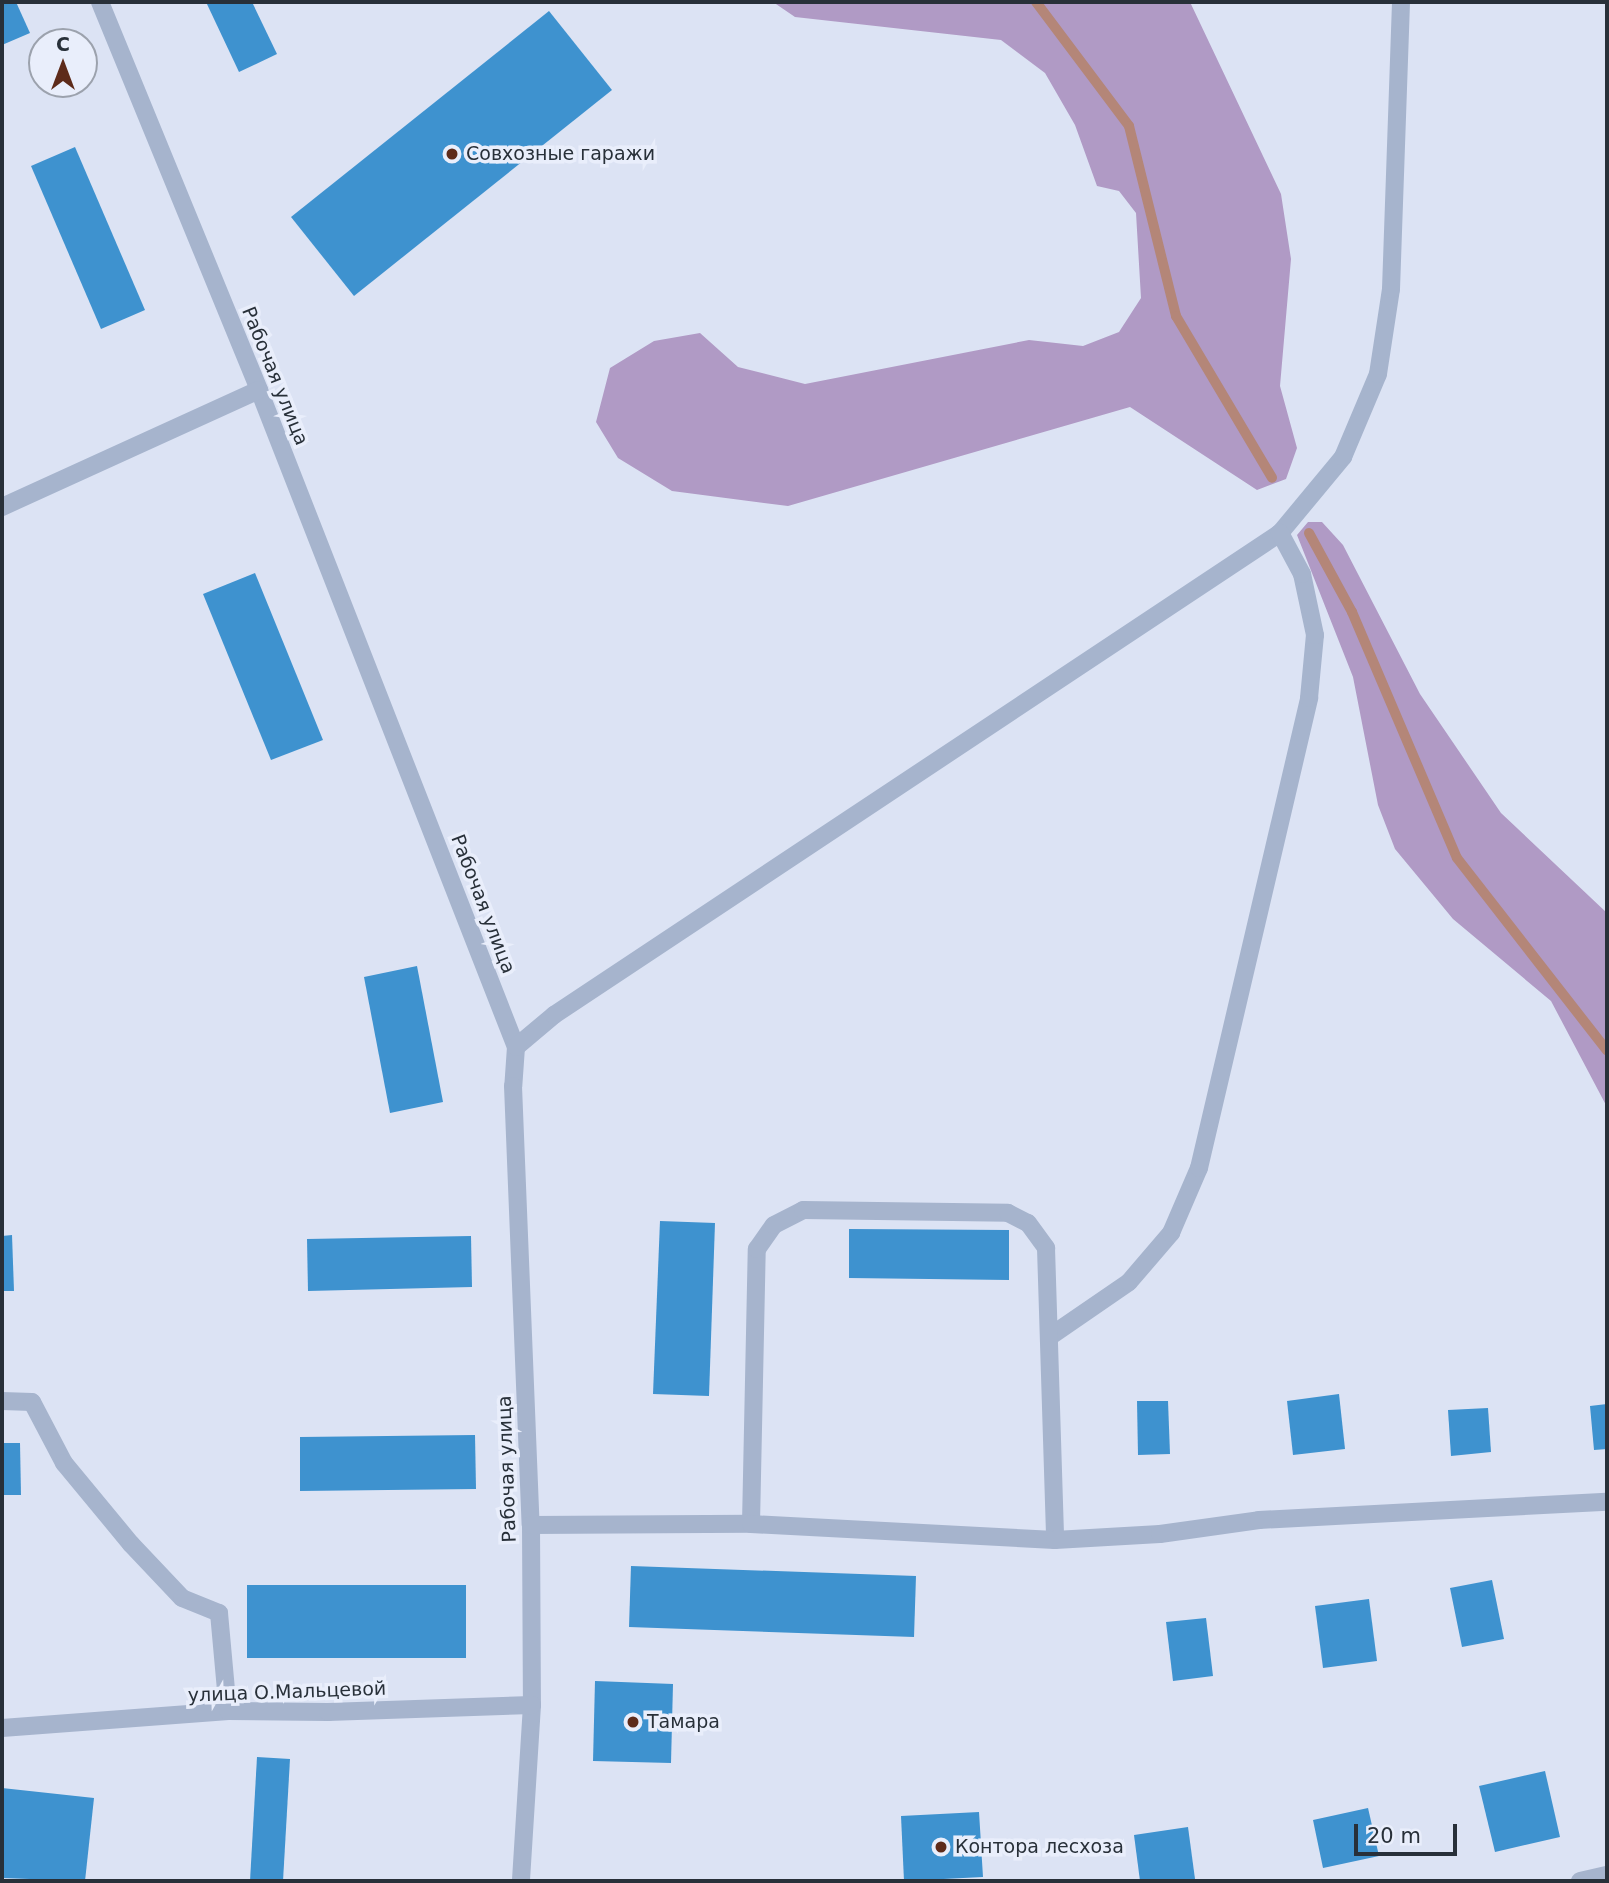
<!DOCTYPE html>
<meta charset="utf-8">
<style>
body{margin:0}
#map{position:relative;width:1609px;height:1883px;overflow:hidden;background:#dce3f4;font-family:"DejaVu Sans",sans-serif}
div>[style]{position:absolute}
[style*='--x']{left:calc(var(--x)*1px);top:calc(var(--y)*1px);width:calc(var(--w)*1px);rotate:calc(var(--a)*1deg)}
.green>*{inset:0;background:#b09ac5}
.stream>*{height:10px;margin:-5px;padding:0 5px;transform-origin:5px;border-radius:5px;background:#b48678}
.building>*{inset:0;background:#3e92cf}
.minor>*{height:18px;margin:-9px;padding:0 9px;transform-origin:9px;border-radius:9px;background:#a6b4cd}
.dots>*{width:19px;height:19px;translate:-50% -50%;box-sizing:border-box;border:4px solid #e9eefb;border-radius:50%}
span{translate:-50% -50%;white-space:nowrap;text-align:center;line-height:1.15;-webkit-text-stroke:7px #e9eefb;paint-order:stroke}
.poi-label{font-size:19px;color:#283039}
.left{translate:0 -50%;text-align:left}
.street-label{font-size:19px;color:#283039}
.frame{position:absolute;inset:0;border:4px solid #283039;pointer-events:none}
.north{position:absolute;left:28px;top:28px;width:70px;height:70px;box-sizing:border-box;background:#e9eefb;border:2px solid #9ca2ad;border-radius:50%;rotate:0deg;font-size:19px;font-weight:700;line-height:28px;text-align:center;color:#283039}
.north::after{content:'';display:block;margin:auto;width:24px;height:32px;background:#5e2b1a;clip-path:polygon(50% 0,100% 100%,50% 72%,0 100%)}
.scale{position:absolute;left:1354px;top:1824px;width:103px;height:32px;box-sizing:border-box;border:4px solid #283039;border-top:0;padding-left:9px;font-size:21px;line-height:24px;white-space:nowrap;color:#283039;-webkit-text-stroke:5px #e9eefb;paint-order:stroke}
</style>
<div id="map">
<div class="green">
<i style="clip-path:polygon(773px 2px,1190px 2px,1281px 194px,1291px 259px,1280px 386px,1297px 448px,1286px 479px,1257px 490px,1130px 407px,788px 506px,672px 491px,618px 458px,596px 422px,610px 368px,654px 341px,700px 333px,738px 367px,805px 384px,1029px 340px,1083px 346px,1119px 332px,1141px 298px,1136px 213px,1119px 191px,1097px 186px,1075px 125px,1045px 73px,1001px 40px,795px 17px)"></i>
<i style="clip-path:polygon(1308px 522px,1322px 522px,1343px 545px,1420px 694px,1501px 813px,1607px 913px,1607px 1107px,1551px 1001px,1453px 919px,1395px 849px,1378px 805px,1353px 677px,1297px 535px)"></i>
</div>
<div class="stream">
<i style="--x:1036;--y:2;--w:155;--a:53.1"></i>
<i style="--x:1129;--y:126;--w:196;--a:76.1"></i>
<i style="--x:1176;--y:316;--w:188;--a:59.3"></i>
<i style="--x:1309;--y:533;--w:90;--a:61.4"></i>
<i style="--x:1352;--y:612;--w:267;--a:66.9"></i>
<i style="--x:1457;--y:858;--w:244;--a:52.1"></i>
</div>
<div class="building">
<i style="clip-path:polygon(2px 2px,16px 2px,30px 33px,2px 45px)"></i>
<i style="clip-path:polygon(206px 2px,252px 2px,277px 54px,239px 72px)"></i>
<i style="clip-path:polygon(549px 11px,612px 90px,354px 296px,291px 217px)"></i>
<i style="clip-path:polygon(75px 147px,145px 310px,101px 329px,31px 166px)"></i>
<i style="clip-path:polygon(255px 573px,323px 740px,271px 760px,203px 594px)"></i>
<i style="clip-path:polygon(417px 966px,443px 1102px,390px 1113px,364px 977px)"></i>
<i style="clip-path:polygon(660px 1221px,715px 1223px,709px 1396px,653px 1394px)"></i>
<i style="clip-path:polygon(849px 1229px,1009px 1230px,1009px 1280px,849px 1278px)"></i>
<i style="clip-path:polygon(12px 1235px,14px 1291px,2px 1291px,2px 1236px)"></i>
<i style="clip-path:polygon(471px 1236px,472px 1287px,308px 1291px,307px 1239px)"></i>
<i style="clip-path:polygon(1339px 1394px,1345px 1449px,1293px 1455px,1287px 1401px)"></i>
<i style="clip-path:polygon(1137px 1401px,1168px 1401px,1170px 1454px,1138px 1455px)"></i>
<i style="clip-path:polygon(1607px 1404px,1607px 1449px,1594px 1450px,1590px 1406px)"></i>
<i style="clip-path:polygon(1488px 1408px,1491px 1452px,1451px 1456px,1448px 1410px)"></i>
<i style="clip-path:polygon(475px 1435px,476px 1489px,300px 1491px,300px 1437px)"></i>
<i style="clip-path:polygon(2px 1443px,20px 1443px,21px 1495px,2px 1495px)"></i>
<i style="clip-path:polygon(631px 1566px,916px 1576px,914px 1637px,629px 1627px)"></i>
<i style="clip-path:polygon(1492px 1580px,1504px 1639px,1462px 1647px,1450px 1588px)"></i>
<i style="clip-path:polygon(247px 1585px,466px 1585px,466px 1658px,247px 1658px)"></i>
<i style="clip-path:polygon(1369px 1599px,1377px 1661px,1323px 1668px,1315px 1606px)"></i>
<i style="clip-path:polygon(1206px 1618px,1213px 1676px,1173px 1681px,1166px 1622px)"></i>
<i style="clip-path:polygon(595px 1681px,673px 1684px,671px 1763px,593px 1761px)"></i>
<i style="clip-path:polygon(257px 1757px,290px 1759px,283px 1881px,250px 1881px)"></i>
<i style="clip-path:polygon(1545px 1771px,1560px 1837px,1495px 1852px,1479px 1786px)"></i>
<i style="clip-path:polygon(2px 1788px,94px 1798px,85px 1881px,2px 1878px)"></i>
<i style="clip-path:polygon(1368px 1808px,1379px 1856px,1323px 1868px,1313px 1820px)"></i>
<i style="clip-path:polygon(979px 1812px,983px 1877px,904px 1881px,901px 1816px)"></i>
<i style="clip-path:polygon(1188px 1827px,1195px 1879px,1140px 1881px,1134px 1835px)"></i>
</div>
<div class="minor">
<i style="--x:100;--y:2;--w:419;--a:67.7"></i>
<i style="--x:259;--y:390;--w:705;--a:68.64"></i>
<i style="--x:516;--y:1047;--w:39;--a:94"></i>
<i style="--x:513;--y:1086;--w:439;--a:87.7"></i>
<i style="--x:531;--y:1525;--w:180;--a:89.7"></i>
<i style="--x:532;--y:1705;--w:176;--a:93.6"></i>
<i style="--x:2;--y:507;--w:282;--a:-24.5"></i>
<i style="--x:516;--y:1047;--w:50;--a:-40.1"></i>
<i style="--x:554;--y:1015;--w:871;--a:-33.58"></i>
<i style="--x:1280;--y:533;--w:99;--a:-50.3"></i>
<i style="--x:1343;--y:457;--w:90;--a:-67.1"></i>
<i style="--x:1378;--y:374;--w:86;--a:-81.3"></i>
<i style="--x:1391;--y:289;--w:287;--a:-88"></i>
<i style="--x:1052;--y:1335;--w:93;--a:-34.5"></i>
<i style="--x:1129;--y:1282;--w:65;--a:-49.4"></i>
<i style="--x:1171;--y:1233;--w:71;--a:-66.7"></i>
<i style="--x:1199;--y:1168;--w:483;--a:-76.8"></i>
<i style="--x:1309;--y:698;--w:63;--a:-84.6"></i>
<i style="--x:1315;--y:635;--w:62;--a:-102"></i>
<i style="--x:1302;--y:574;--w:47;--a:-118.2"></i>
<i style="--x:2;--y:1401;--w:30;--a:2"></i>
<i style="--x:32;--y:1402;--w:69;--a:62.3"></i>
<i style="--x:64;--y:1463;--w:105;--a:50.4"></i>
<i style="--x:131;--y:1544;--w:74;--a:46.6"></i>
<i style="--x:182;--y:1598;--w:40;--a:22"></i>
<i style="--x:219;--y:1613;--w:98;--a:84.8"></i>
<i style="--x:751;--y:1524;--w:275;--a:-88.8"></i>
<i style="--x:757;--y:1249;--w:29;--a:-55"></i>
<i style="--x:774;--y:1225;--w:33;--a:-27"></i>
<i style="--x:803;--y:1210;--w:205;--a:0.8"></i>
<i style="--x:1008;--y:1213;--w:22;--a:27"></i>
<i style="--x:1028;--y:1223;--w:31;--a:54"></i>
<i style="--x:1046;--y:1248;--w:292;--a:88.2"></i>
<i style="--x:531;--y:1525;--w:220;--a:-0.3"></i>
<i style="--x:751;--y:1524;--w:304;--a:3"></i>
<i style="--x:1055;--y:1540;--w:105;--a:-3.3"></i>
<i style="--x:1160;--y:1534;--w:100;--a:-8"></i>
<i style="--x:1259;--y:1520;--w:348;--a:-3"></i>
<i style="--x:2;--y:1728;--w:227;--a:-4.3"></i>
<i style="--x:228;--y:1711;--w:100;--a:0.6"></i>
<i style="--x:328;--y:1712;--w:204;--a:-2"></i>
<i style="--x:1580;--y:1881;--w:28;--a:-13"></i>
</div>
<div class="dots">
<i style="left:452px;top:154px;background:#5e2b1a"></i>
<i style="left:633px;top:1722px;background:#5e2b1a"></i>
<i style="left:941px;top:1847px;background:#5e2b1a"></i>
</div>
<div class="poi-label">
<span class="left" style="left:466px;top:154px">Совхозные гаражи</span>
<span class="left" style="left:647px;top:1722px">Тамара</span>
<span class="left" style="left:955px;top:1847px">Контора лесхоза</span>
</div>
<div class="street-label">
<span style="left:275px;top:376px;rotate:68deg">Рабочая улица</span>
<span style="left:483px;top:904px;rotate:69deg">Рабочая улица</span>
<span style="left:507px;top:1469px;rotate:-92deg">Рабочая улица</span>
<span style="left:287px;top:1692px;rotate:-2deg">улица О.Мальцевой</span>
</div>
<div class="frame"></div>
<div class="north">С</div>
<div class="scale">20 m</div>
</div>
